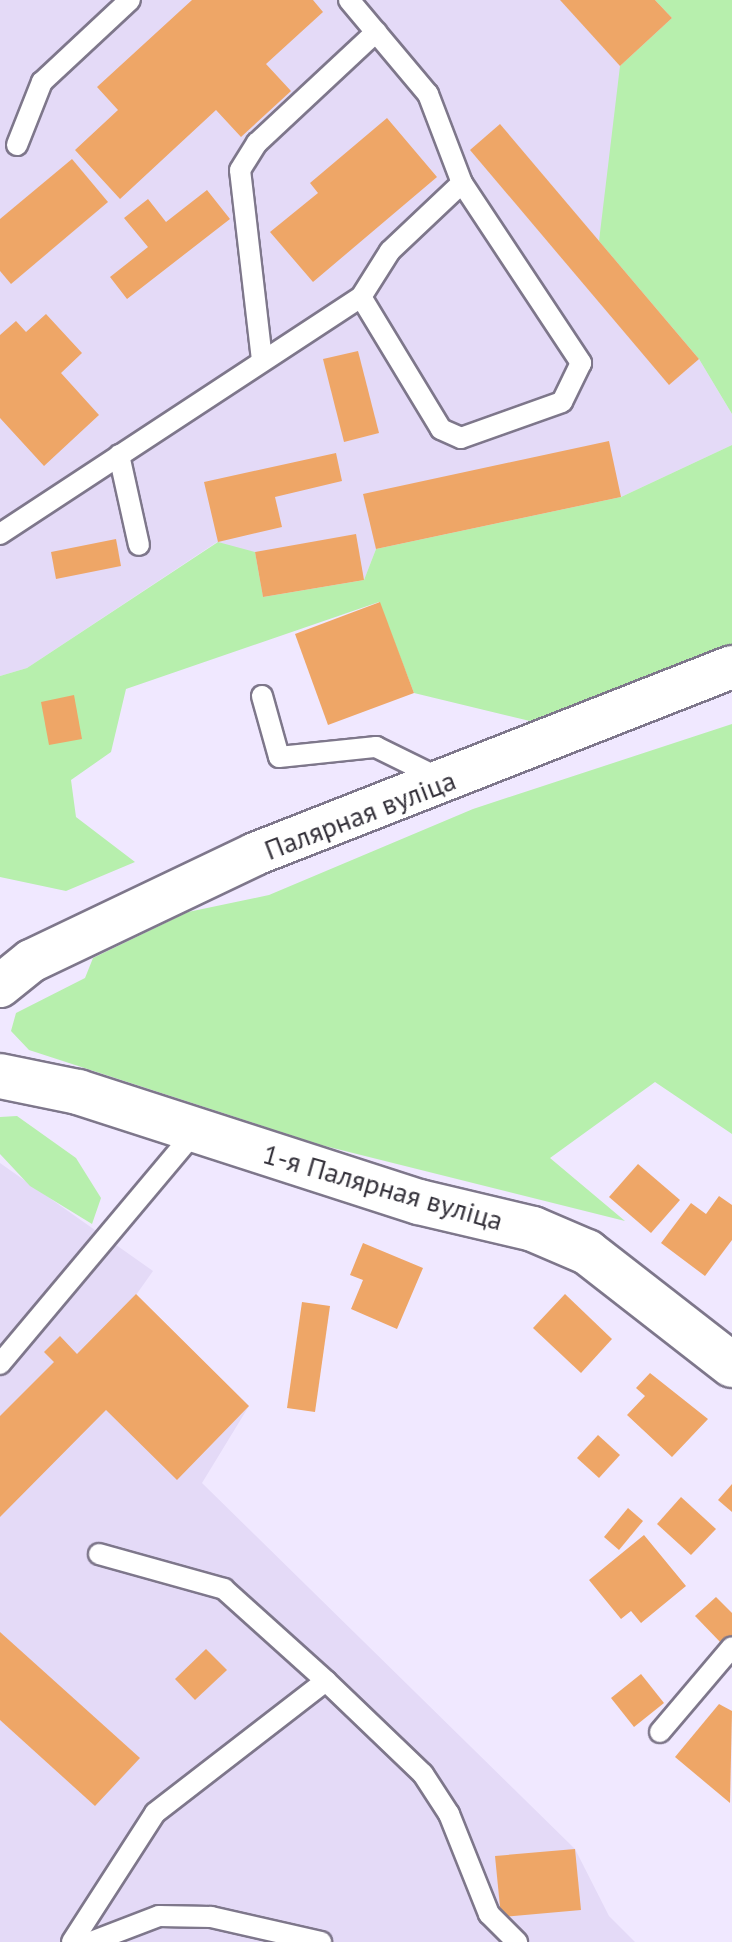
<!DOCTYPE html>
<meta charset="utf-8">
<style>
body{margin:0}
#map{position:relative;width:732px;height:1942px;overflow:hidden;background:#f0e8ff;font-family:"PT Sans",sans-serif}
div>[style]{position:absolute}
[style*='--x']{left:calc(var(--x)*1px);top:calc(var(--y)*1px);width:calc(var(--w)*1px);rotate:calc(var(--a)*1deg)}
.built>*{inset:0;background:#e4daf7}
.green>*{inset:0;background:#b7efad}
.building>*{inset:0;background:#eea667}
.roads{filter:drop-shadow(2px 0 #7e778b) drop-shadow(-2px 0 #7e778b) drop-shadow(0 2px #7e778b) drop-shadow(0 -2px #7e778b)}
.service>*{height:20px;margin:-10px;padding:0 10px;transform-origin:10px;border-radius:10px;background:#fff}
.minor>*{height:42px;margin:-21px;padding:0 21px;transform-origin:21px;border-radius:21px;background:#fff}
.tertiary>*{height:44px;margin:-22px;padding:0 22px;transform-origin:22px;border-radius:22px;background:#fff}
span{translate:-50% -50%;white-space:nowrap;text-align:center;line-height:1.15;-webkit-text-stroke:6px #fff;paint-order:stroke}
.street-label{font-size:28px;color:#36333c}
</style>
<div id="map">
<div class="built">
<i style="clip-path:polygon(0 0,655px 0,672px 18px,599px 241px,699px 359px,732px 414px,732px 445px,621px 497px,376px 549px,364px 580px,263px 597px,217px 542px,27px 668px,0 676px)"></i>
<i style="clip-path:polygon(0 1163px,153px 1271px,136px 1295px,249px 1406px,202px 1483px,575px 1849px,609px 1916px,635px 1942px,0 1942px)"></i>
</div>
<div class="green">
<i style="clip-path:polygon(655px 0,732px 0,732px 414px,699px 359px,599px 241px,620px 66px,672px 18px)"></i>
<i style="clip-path:polygon(732px 445px,732px 644px,530px 721px,414px 693px,379px 602px,126px 689px,111px 752px,71px 780px,76px 817px,135px 862px,66px 891px,0 877px,0 676px,27px 668px,218px 542px,255px 552px,263px 597px,364px 580px,376px 549px,621px 497px)"></i>
<i style="clip-path:polygon(732px 724px,732px 1134px,655px 1082px,550px 1158px,625px 1221px,321px 1145px,29px 1050px,11px 1031px,16px 1013px,85px 978px,93px 958px,188px 912px,269px 895px,473px 809px)"></i>
<i style="clip-path:polygon(17px 1116px,76px 1158px,101px 1198px,92px 1224px,30px 1186px,0 1154px,0 1117px)"></i>
</div>
<div class="building">
<i style="clip-path:polygon(192px 0,313px 0,323px 12px,266px 64px,291px 91px,241px 137px,216px 110px,120px 199px,75px 150px,118px 110px,97px 87px)"></i>
<i style="clip-path:polygon(560px 0,655px 0,672px 18px,620px 66px)"></i>
<i style="clip-path:polygon(387px 118px,437px 177px,313px 282px,270px 232px,318px 193px,310px 183px)"></i>
<i style="clip-path:polygon(500px 124px,699px 359px,669px 385px,470px 150px)"></i>
<i style="clip-path:polygon(72px 159px,108px 202px,11px 284px,0 271px,0 219px)"></i>
<i style="clip-path:polygon(207px 190px,230px 219px,127px 299px,110px 277px,148px 247px,124px 218px,148px 199px,166px 222px)"></i>
<i style="clip-path:polygon(46px 314px,82px 353px,61px 373px,99px 415px,44px 466px,0 418px,0 335px,16px 321px,26px 332px)"></i>
<i style="clip-path:polygon(358px 351px,379px 433px,344px 442px,323px 359px)"></i>
<i style="clip-path:polygon(609px 441px,621px 497px,376px 549px,363px 494px)"></i>
<i style="clip-path:polygon(336px 453px,342px 481px,275px 497px,282px 527px,218px 542px,204px 482px)"></i>
<i style="clip-path:polygon(356px 534px,364px 580px,263px 597px,255px 552px)"></i>
<i style="clip-path:polygon(116px 539px,121px 566px,56px 579px,51px 552px)"></i>
<i style="clip-path:polygon(380px 602px,414px 693px,328px 725px,295px 634px)"></i>
<i style="clip-path:polygon(74px 695px,82px 739px,49px 745px,41px 702px)"></i>
<i style="clip-path:polygon(638px 1164px,680px 1200px,651px 1233px,609px 1197px)"></i>
<i style="clip-path:polygon(719px 1196px,732px 1205px,732px 1240px,705px 1276px,661px 1243px,691px 1203px,706px 1214px)"></i>
<i style="clip-path:polygon(363px 1243px,423px 1268px,397px 1329px,351px 1309px,363px 1280px,350px 1275px)"></i>
<i style="clip-path:polygon(136px 1294px,249px 1406px,177px 1480px,106px 1410px,0 1517px,0 1416px,54px 1362px,44px 1352px,60px 1336px,77px 1354px)"></i>
<i style="clip-path:polygon(565px 1294px,612px 1339px,581px 1373px,533px 1328px)"></i>
<i style="clip-path:polygon(302px 1302px,330px 1306px,315px 1412px,287px 1408px)"></i>
<i style="clip-path:polygon(650px 1373px,708px 1419px,672px 1457px,627px 1415px,645px 1396px,636px 1388px)"></i>
<i style="clip-path:polygon(598px 1435px,620px 1455px,599px 1478px,577px 1458px)"></i>
<i style="clip-path:polygon(732px 1484px,732px 1512px,718px 1500px)"></i>
<i style="clip-path:polygon(681px 1497px,716px 1529px,691px 1555px,657px 1524px)"></i>
<i style="clip-path:polygon(628px 1508px,643px 1521px,619px 1550px,604px 1537px)"></i>
<i style="clip-path:polygon(644px 1535px,686px 1586px,641px 1623px,631px 1611px,621px 1619px,589px 1580px)"></i>
<i style="clip-path:polygon(716px 1597px,732px 1613px,732px 1636px,723px 1645px,695px 1616px)"></i>
<i style="clip-path:polygon(0 1632px,140px 1758px,95px 1806px,0 1720px)"></i>
<i style="clip-path:polygon(206px 1649px,227px 1670px,195px 1700px,175px 1679px)"></i>
<i style="clip-path:polygon(641px 1674px,664px 1703px,634px 1727px,611px 1698px)"></i>
<i style="clip-path:polygon(719px 1704px,732px 1711px,730px 1803px,675px 1757px)"></i>
<i style="clip-path:polygon(575px 1849px,581px 1910px,501px 1917px,495px 1856px)"></i>
</div>
<div class="roads">
<div class="service">
<i style="--x:349;--y:0;--w:123;--a:50"></i>
<i style="--x:428;--y:94;--w:95;--a:69.1"></i>
<i style="--x:462;--y:183;--w:216;--a:56.5"></i>
<i style="--x:581;--y:363;--w:43;--a:116"></i>
<i style="--x:562;--y:402;--w:107;--a:160.4"></i>
<i style="--x:461;--y:438;--w:22;--a:-156"></i>
<i style="--x:441;--y:429;--w:154;--a:-121.2"></i>
<i style="--x:361;--y:297;--w:54;--a:-57.8"></i>
<i style="--x:390;--y:251;--w:99;--a:-43.4"></i>
<i style="--x:17;--y:145;--w:68;--a:-68.4"></i>
<i style="--x:42;--y:82;--w:120;--a:-43"></i>
<i style="--x:262;--y:360;--w:191;--a:-96.6"></i>
<i style="--x:240;--y:170;--w:32;--a:-58"></i>
<i style="--x:257;--y:143;--w:163;--a:-43"></i>
<i style="--x:119;--y:455;--w:92;--a:77.5"></i>
<i style="--x:0;--y:534;--w:432;--a:-33.3"></i>
<i style="--x:262;--y:696;--w:63;--a:74.4"></i>
<i style="--x:279;--y:757;--w:98;--a:-5.9"></i>
<i style="--x:376;--y:747;--w:72;--a:26.2"></i>
<i style="--x:0;--y:1364;--w:303;--a:-50"></i>
<i style="--x:99;--y:1554;--w:130;--a:15.6"></i>
<i style="--x:224;--y:1589;--w:137;--a:42"></i>
<i style="--x:660;--y:1732;--w:111;--a:-49.7"></i>
<i style="--x:72;--y:1942;--w:153;--a:-57.2"></i>
<i style="--x:155;--y:1813;--w:216;--a:-37.7"></i>
<i style="--x:326;--y:1681;--w:134;--a:43.8"></i>
<i style="--x:423;--y:1774;--w:48;--a:57"></i>
<i style="--x:449;--y:1814;--w:108;--a:68.2"></i>
<i style="--x:489;--y:1914;--w:40;--a:45"></i>
<i style="--x:91;--y:1942;--w:73;--a:-20.9"></i>
<i style="--x:159;--y:1916;--w:52;--a:1.1"></i>
<i style="--x:211;--y:1917;--w:113;--a:12.8"></i>
</div>
<div class="minor">
<i style="--x:0;--y:986;--w:40;--a:-39"></i>
<i style="--x:31;--y:961;--w:248;--a:-25.5"></i>
<i style="--x:255;--y:854;--w:512;--a:-21.41"></i>
</div>
<div class="tertiary">
<i style="--x:0;--y:1076;--w:80;--a:11.6"></i>
<i style="--x:78;--y:1092;--w:358;--a:17.9"></i>
<i style="--x:419;--y:1202;--w:117;--a:13.3"></i>
<i style="--x:533;--y:1229;--w:59;--a:23.1"></i>
<i style="--x:587;--y:1252;--w:184;--a:37.9"></i>
</div>
</div>
<div class="street-label">
<span style="left:360px;top:815px;rotate:-21deg">Палярная вуліца</span>
<span style="left:383px;top:1187px;rotate:16deg">1-я Палярная вуліца</span>
</div>
</div>
